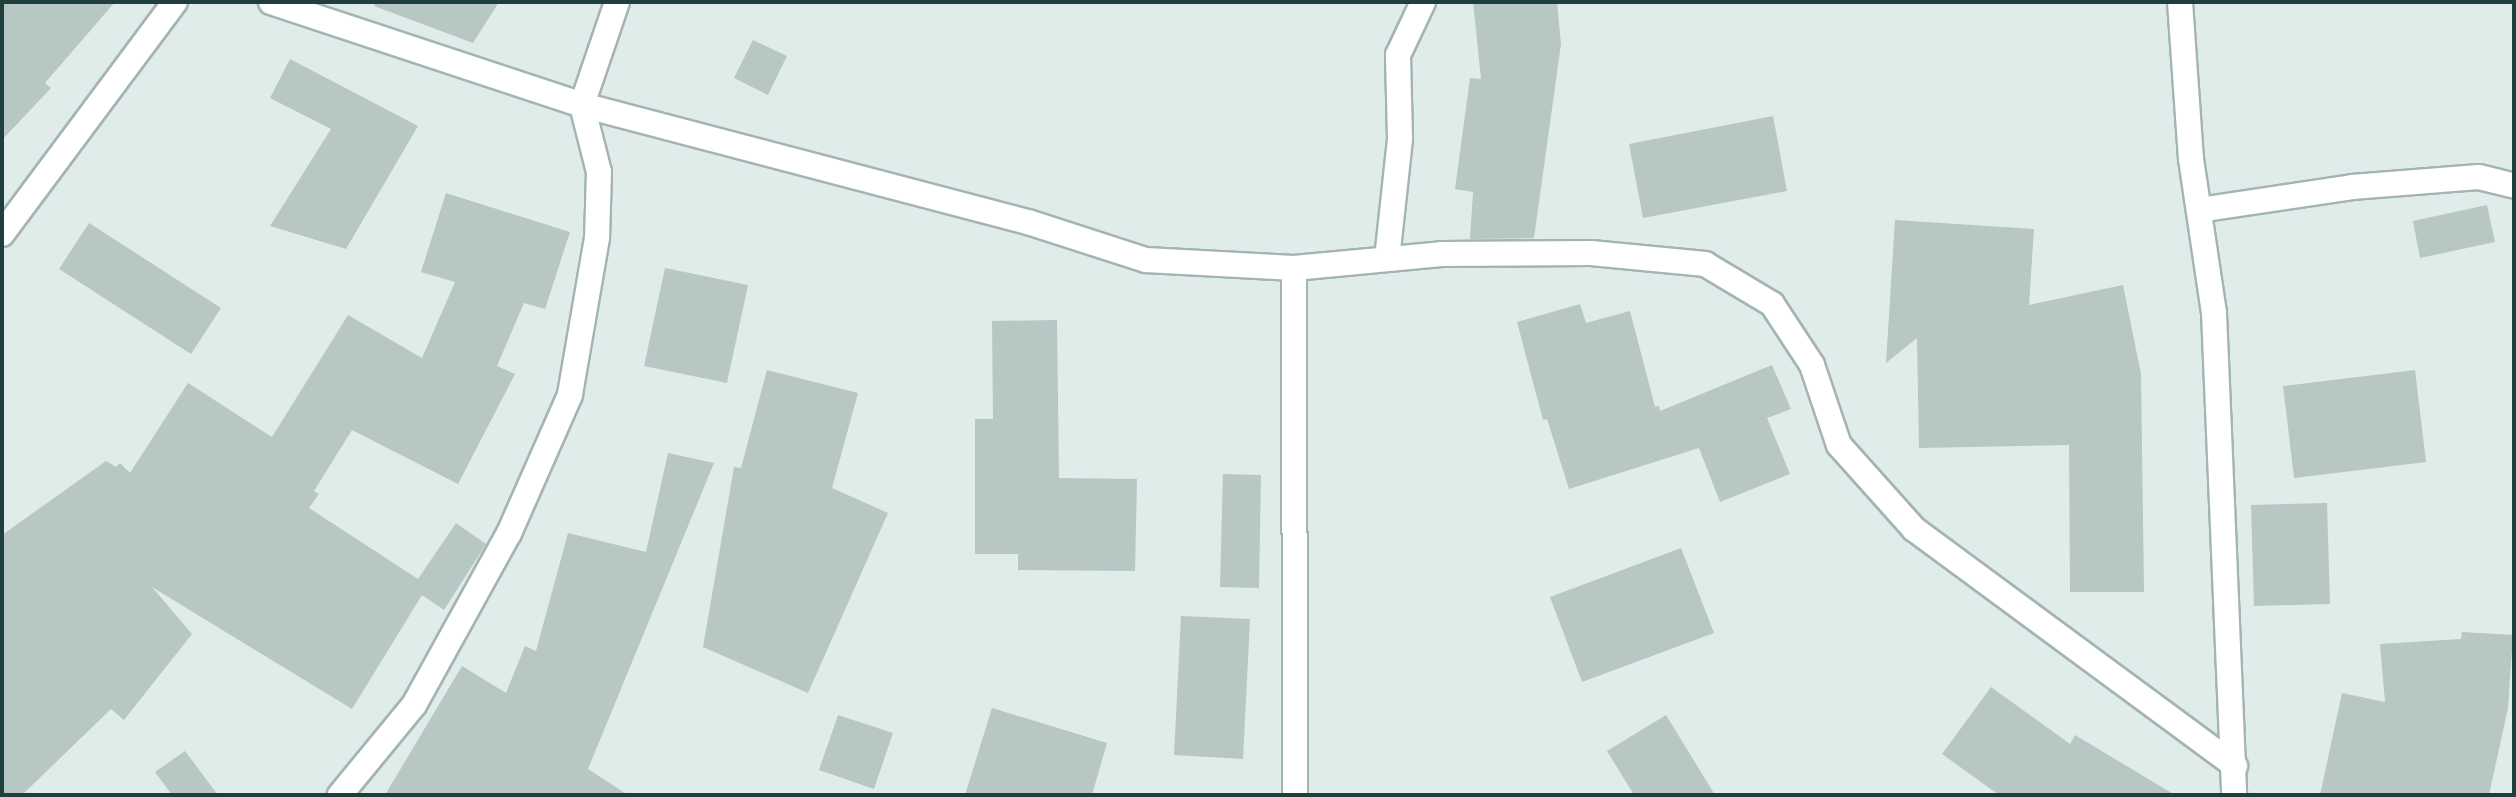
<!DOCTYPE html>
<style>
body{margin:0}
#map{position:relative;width:2516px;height:797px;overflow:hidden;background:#e0ecea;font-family:"Golos Text",sans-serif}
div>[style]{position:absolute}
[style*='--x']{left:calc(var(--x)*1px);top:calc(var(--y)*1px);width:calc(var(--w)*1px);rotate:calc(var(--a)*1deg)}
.building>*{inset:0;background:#b6c7c4}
.roads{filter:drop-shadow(2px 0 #a3b4b3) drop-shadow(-2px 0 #a3b4b3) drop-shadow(0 2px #a3b4b3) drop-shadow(0 -2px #a3b4b3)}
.minor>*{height:24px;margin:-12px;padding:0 12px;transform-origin:12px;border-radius:12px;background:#fff}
span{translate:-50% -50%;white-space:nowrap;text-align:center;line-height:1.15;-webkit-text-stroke:8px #f1f9f7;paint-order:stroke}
.frame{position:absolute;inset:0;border:4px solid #203e3d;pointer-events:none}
</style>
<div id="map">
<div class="building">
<i style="clip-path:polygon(2px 2px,115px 2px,45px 83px,51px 88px,2px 140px)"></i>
<i style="clip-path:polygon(375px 2px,499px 2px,473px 43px,374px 6px)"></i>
<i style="clip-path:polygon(1473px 2px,1557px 2px,1561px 44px,1534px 238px,1470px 239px,1473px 192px,1455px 189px,1470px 78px,1481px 79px)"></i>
<i style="clip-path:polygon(753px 40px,787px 56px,768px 95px,734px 78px)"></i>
<i style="clip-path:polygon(290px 59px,418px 126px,346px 249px,270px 226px,331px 129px,270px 98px)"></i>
<i style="clip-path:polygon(1773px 116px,1787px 191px,1643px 218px,1629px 144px)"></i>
<i style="clip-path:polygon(446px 193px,570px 232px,545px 309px,524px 303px,497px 366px,515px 374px,458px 484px,352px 430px,314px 491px,319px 494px,309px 508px,418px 579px,456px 523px,486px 544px,444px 610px,422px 595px,352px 709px,152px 587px,192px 634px,124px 720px,111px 709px,22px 795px,2px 795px,2px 535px,106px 461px,116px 467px,120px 463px,130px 473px,188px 383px,272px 437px,348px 315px,422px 358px,455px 282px,421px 272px)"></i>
<i style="clip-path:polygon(2487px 205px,2495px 242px,2420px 258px,2413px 221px)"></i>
<i style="clip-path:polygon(1895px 220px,2034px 229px,2029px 305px,2123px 285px,2141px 374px,2144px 592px,2070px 592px,2069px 445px,1919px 448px,1917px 338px,1886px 363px)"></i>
<i style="clip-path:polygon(89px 223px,221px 308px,191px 354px,59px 269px)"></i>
<i style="clip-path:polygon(665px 268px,748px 285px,727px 383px,644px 366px)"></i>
<i style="clip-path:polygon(1580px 304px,1586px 323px,1630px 311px,1655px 407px,1659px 406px,1660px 411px,1772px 365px,1791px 409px,1767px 418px,1790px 474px,1720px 502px,1699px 448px,1569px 489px,1547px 419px,1543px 420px,1517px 322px)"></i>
<i style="clip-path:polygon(1057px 320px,1059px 478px,1137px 479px,1135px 571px,1018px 570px,1018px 554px,975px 554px,975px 419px,993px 419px,992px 321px)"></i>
<i style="clip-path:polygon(767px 370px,858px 393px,832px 488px,888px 513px,808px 693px,703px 647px,734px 467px,741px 468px)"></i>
<i style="clip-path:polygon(2415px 370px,2426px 462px,2294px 478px,2283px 386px)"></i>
<i style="clip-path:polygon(668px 453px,714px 463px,588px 769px,628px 795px,385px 795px,462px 666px,506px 693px,525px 646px,536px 651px,568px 533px,646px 552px)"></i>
<i style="clip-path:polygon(1223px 474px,1261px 475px,1259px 588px,1220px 587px)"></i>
<i style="clip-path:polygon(2327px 503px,2330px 604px,2254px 606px,2251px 505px)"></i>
<i style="clip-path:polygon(1681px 548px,1714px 633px,1582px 682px,1550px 597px)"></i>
<i style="clip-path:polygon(1181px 616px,1250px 619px,1243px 759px,1174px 755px)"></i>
<i style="clip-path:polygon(2462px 632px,2513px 635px,2508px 708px,2489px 795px,2320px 795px,2342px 693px,2385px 702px,2380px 644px,2461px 639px)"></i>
<i style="clip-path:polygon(1991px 687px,2070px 744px,2075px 735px,2175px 795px,1999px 795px,1942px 754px)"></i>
<i style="clip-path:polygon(992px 708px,1107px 743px,1092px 795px,965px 795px)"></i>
<i style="clip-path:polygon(838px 715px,893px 733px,874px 789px,819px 770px)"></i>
<i style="clip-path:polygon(1666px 715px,1715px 795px,1634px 795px,1607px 751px)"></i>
<i style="clip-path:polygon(185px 751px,218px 795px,172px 795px,155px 772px)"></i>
</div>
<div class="roads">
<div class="minor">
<i style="--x:271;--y:2;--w:328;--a:18.3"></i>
<i style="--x:582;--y:105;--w:69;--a:75.8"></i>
<i style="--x:599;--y:172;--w:66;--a:91.7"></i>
<i style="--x:597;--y:238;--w:159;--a:99.8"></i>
<i style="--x:570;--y:395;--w:151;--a:113.8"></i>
<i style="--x:509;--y:533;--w:196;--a:118.9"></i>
<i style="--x:414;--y:705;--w:117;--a:129.4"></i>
<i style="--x:617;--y:2;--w:109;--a:108.8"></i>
<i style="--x:582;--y:105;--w:461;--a:14.7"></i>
<i style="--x:1028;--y:222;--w:124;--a:17.9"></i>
<i style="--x:1146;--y:260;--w:148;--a:3.1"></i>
<i style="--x:1294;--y:268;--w:527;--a:89.89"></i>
<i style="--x:2180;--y:2;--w:157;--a:86"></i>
<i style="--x:2191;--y:159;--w:156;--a:81.5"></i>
<i style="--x:2214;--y:313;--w:482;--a:87.6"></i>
<i style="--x:2199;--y:210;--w:155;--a:-8.5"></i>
<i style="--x:2352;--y:187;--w:127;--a:-4.5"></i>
<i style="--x:2479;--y:177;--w:36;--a:14"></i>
<i style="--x:2;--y:234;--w:289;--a:-53.3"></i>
<i style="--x:1387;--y:259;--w:121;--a:-83.8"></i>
<i style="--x:1400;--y:139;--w:84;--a:-91.4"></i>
<i style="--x:1398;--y:55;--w:59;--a:-64.7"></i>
<i style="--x:1294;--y:268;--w:148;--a:-5.4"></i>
<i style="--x:1441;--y:254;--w:150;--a:-0.4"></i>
<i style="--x:1591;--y:253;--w:115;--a:5.5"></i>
<i style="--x:1705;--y:264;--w:78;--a:30.8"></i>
<i style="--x:1772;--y:304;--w:73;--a:56.7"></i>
<i style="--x:1812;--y:365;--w:84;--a:71.4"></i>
<i style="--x:1839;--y:445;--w:113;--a:48.2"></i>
<i style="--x:1914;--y:529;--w:399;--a:36.4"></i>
</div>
</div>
<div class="frame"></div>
</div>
